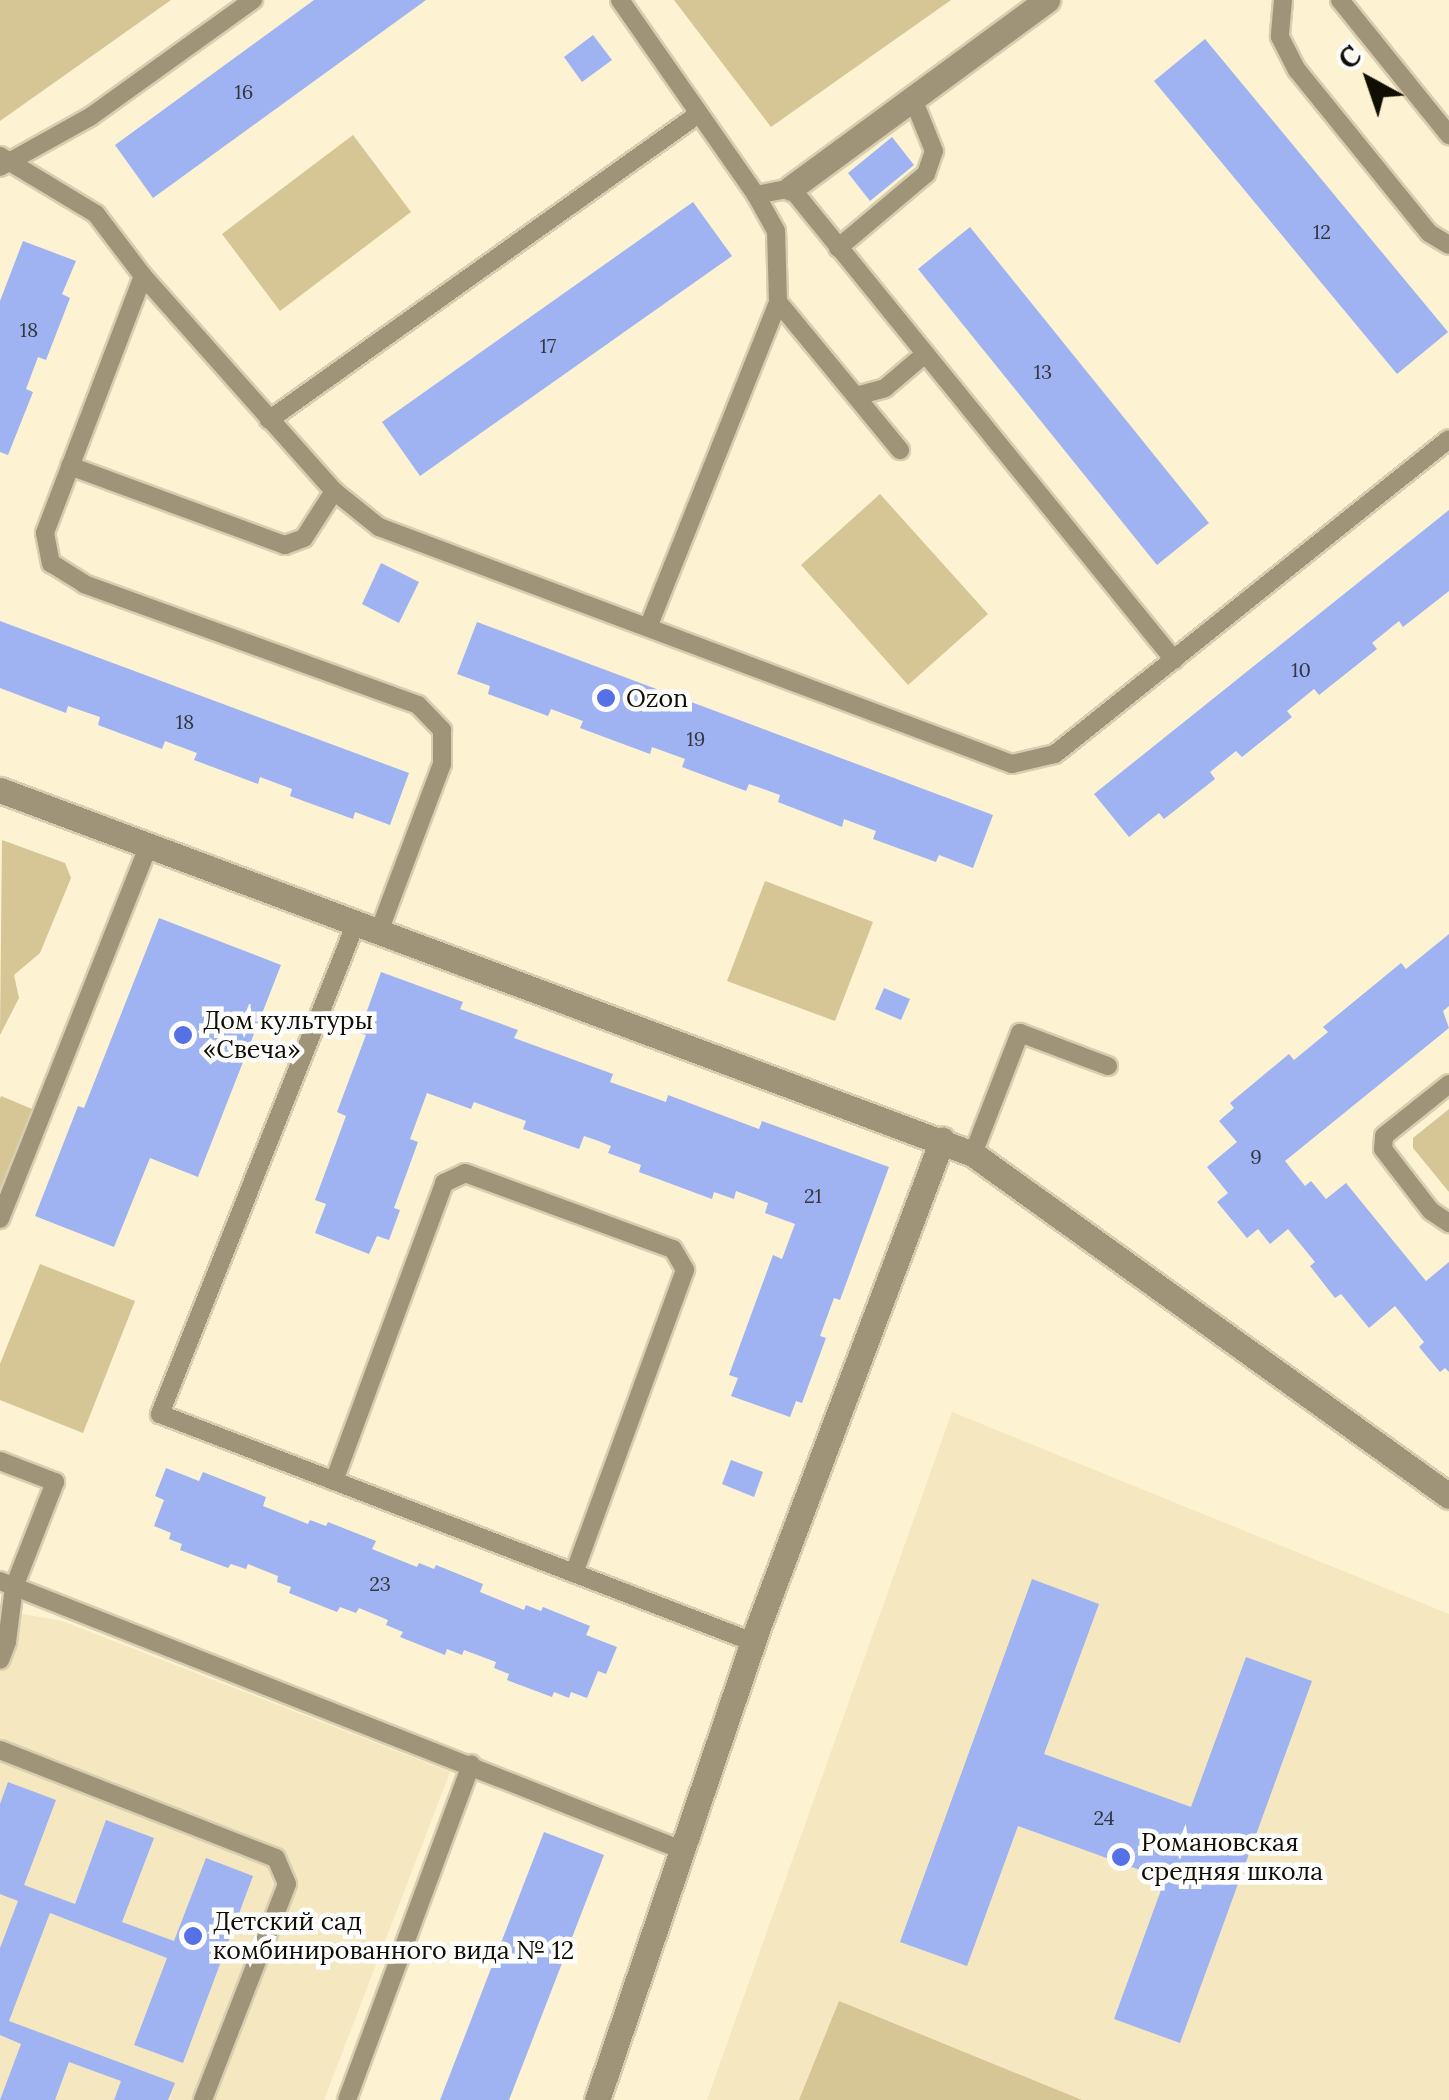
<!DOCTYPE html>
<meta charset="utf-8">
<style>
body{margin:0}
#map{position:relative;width:1449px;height:2100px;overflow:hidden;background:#fdf2d1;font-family:Lora,serif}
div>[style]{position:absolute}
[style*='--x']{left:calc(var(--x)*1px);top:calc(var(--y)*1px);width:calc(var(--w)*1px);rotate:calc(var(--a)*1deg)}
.built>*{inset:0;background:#f5e7c0}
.green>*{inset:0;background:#d6c595}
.building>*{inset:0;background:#9fb3f3}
.roads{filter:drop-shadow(2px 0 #d7ceb0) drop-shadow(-2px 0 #d7ceb0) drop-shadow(0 2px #d7ceb0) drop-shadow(0 -2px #d7ceb0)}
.service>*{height:18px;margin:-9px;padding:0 9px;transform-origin:9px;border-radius:9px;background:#9f9478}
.minor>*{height:25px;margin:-12.5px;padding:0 12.5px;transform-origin:12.5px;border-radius:12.5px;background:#9f9478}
.dots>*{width:28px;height:28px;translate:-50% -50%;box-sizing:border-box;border:5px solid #fff;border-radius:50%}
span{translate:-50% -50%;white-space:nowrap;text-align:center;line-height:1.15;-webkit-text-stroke:9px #fff;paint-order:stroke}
.number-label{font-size:20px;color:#343740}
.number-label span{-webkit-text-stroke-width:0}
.poi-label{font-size:25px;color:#110e04}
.left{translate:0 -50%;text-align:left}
.north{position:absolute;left:1319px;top:30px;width:100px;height:100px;-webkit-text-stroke:8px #fff;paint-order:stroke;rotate:320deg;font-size:28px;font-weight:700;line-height:40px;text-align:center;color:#110e04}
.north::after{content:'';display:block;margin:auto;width:35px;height:45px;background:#110e04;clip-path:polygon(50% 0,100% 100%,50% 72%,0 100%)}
</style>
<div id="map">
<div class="built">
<i style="clip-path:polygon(952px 1412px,1449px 1614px,1449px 2100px,707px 2100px)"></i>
<i style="clip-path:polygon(0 1610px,62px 1621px,450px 1772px,324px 2100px,0 2100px)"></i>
</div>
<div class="green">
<i style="clip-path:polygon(0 0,171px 0,0 121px)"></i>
<i style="clip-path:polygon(674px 0,951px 0,771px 127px)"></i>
<i style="clip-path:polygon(353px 135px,411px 212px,280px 311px,222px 234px)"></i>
<i style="clip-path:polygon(880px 494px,988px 614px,908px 685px,801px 565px)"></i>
<i style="clip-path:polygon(2px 840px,65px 863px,71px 878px,40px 953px,14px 975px,19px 998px,0 1035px)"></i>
<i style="clip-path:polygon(765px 881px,873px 922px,835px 1021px,727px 981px)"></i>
<i style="clip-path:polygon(1px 1096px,32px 1109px,0 1189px,0 1099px)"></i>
<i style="clip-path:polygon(1449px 1109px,1449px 1192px,1413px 1148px,1413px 1138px)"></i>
<i style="clip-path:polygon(40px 1264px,135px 1301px,83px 1433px,0 1400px,0 1364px)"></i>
<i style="clip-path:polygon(839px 2001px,1082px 2100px,799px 2100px)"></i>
</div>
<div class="building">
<i style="clip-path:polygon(314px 0,426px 0,153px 198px,115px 145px)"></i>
<i style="clip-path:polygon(593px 35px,612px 60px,582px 82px,564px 57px)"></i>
<i style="clip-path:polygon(1205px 39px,1448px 332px,1397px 374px,1154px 81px)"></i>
<i style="clip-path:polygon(892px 137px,914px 165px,870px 201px,848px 173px)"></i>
<i style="clip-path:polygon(693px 202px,732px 256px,420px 476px,382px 422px)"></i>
<i style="clip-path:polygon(970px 227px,1209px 523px,1157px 565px,918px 269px)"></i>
<i style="clip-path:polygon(23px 241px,76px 261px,62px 294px,70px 298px,46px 360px,38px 357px,26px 389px,33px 392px,8px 455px,0 452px,0 301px)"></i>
<i style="clip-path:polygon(1449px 510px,1449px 591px,1403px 627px,1399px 621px,1372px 643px,1377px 649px,1319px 695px,1314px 689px,1287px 711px,1292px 717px,1242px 757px,1236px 751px,1210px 772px,1215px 779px,1164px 819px,1159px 813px,1129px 837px,1094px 794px)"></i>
<i style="clip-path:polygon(381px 563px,419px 582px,399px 623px,362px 604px)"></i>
<i style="clip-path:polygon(0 621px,409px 773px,390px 825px,355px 812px,353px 819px,290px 796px,292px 789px,260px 777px,258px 784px,194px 760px,197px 753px,165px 741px,162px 749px,98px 725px,100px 717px,68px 706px,66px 713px,0 688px)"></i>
<i style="clip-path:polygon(477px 622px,993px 815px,973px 868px,939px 855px,936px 862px,873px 839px,876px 831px,844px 819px,842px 827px,778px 802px,780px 795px,749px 784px,746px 791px,682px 767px,685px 759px,652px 747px,650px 754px,580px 728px,583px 721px,551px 709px,548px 716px,488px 694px,490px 686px,457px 674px)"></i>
<i style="clip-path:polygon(159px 918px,281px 965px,198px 1177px,150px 1158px,114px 1247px,35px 1216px,78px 1106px,84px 1108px)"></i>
<i style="clip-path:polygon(1449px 934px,1449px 1006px,1443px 1011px,1449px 1028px,1285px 1161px,1305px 1186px,1311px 1181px,1326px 1199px,1346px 1183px,1426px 1281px,1449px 1262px,1449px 1372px,1445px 1368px,1440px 1372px,1419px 1347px,1424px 1342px,1395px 1306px,1369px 1328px,1341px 1294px,1335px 1298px,1310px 1266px,1315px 1262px,1288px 1229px,1270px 1244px,1258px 1229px,1247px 1238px,1217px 1202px,1228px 1193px,1207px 1167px,1237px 1142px,1219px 1121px,1234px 1108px,1230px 1103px,1289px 1054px,1294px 1060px,1328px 1032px,1323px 1027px,1401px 963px,1406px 969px)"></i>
<i style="clip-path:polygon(381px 972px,463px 1002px,460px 1009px,518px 1030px,514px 1038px,613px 1074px,610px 1082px,666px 1102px,668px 1095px,759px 1129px,762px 1121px,889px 1167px,840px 1300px,834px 1298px,820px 1336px,826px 1338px,802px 1403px,796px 1401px,790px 1417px,731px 1396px,738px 1378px,729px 1375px,773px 1255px,782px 1259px,795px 1224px,765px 1213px,768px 1203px,736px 1191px,734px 1199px,714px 1192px,712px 1199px,639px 1172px,641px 1165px,608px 1153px,611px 1146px,596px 1140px,584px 1136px,579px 1149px,523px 1129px,526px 1121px,474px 1102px,471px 1109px,427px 1093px,410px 1139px,418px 1142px,394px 1208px,400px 1210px,389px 1240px,377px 1236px,369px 1254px,315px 1233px,326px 1204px,315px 1200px,346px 1116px,337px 1112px,366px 1035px,359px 1033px)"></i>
<i style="clip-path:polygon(884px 988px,910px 999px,901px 1020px,875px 1009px)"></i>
<i style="clip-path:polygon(731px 1460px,763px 1472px,754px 1497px,722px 1484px)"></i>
<i style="clip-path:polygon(166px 1468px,199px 1481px,203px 1472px,266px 1497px,263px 1506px,308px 1524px,310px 1520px,326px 1526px,328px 1522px,376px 1541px,372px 1549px,417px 1567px,419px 1563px,434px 1569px,436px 1565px,483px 1584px,480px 1592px,524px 1610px,526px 1605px,541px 1611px,543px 1607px,590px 1626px,586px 1635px,617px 1647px,606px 1674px,598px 1671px,587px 1698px,571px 1692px,569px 1698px,554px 1692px,552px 1697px,507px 1680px,509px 1674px,494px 1668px,496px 1662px,464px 1650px,462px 1655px,447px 1649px,445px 1655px,400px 1637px,403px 1632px,386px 1625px,388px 1620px,359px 1608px,356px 1613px,340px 1607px,337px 1612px,289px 1593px,291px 1587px,277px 1582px,278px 1576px,248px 1564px,246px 1569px,231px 1564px,228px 1568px,180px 1550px,182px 1544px,169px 1539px,171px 1533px,154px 1526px,164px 1500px,155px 1496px)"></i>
<i style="clip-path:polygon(1032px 1579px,1099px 1604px,1044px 1754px,1191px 1807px,1246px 1657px,1312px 1681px,1180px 2043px,1114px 2019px,1165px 1879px,1018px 1826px,967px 1966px,900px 1942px)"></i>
<i style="clip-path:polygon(8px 1782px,56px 1800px,24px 1885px,75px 1904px,106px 1820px,154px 1838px,122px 1922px,174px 1941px,206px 1858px,253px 1876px,183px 2063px,134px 2045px,167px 1958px,50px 1913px,9px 2021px,175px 2083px,168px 2100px,114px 2100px,121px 2081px,69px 2062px,55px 2100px,0 2100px,21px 2044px,0 2035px,0 1948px,18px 1901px,0 1894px,0 1804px)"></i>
<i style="clip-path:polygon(544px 1832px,604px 1855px,509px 2100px,440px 2100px)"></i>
</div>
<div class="roads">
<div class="service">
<i style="--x:620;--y:0;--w:238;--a:55.1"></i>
<i style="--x:756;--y:195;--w:36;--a:-11"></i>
<i style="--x:791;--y:188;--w:608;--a:50.94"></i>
<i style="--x:1283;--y:0;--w:37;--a:95"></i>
<i style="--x:1280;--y:37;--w:37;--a:63"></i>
<i style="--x:1297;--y:70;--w:210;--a:51"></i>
<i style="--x:1429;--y:233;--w:23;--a:31"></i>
<i style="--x:1340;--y:0;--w:174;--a:51.1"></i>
<i style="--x:0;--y:156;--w:112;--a:31.1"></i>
<i style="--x:96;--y:214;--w:78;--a:52.8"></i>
<i style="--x:143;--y:276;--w:275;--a:110.9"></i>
<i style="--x:45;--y:533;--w:31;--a:79"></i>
<i style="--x:51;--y:563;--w:39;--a:32"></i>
<i style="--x:84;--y:584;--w:355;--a:19.9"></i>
<i style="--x:418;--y:705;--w:35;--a:46"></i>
<i style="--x:442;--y:730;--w:34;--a:90"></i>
<i style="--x:442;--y:764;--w:179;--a:110.6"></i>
<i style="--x:0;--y:167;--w:103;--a:-29.1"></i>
<i style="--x:90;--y:117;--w:201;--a:-35.7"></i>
<i style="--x:838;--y:248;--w:115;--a:-40.1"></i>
<i style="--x:926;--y:174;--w:24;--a:-71"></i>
<i style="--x:934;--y:151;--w:56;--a:-112"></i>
<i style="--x:143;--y:276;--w:288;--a:48.4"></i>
<i style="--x:334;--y:491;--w:58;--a:38.7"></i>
<i style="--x:379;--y:527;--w:676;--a:20.53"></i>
<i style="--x:1012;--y:764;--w:44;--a:-13.1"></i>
<i style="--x:1055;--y:754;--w:504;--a:-38.64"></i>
<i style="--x:778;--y:302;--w:192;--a:50.5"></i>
<i style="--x:856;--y:396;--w:30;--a:-15"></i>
<i style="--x:885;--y:388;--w:52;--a:-40.4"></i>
<i style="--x:269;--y:420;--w:526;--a:-35.47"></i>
<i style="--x:70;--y:466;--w:229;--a:20.2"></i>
<i style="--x:285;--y:545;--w:20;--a:-20"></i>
<i style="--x:304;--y:538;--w:56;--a:-57.4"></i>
<i style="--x:649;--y:625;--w:348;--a:-68.2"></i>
<i style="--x:778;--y:302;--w:71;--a:-91.6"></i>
<i style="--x:776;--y:231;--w:41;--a:-119.1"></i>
<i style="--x:356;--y:923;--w:529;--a:111.76"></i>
<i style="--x:160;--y:1414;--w:635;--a:21.03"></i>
<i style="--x:1449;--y:1084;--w:83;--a:141.3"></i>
<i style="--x:1384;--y:1136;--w:13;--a:94"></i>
<i style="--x:1383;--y:1149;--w:78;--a:52.3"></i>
<i style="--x:1431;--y:1211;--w:22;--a:34"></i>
<i style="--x:973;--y:1154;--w:130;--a:-68.8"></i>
<i style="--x:1020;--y:1033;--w:94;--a:20.6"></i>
<i style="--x:0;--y:1219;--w:403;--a:-68.3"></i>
<i style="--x:0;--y:1461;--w:59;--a:20.9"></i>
<i style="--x:55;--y:1482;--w:113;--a:111.3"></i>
<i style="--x:14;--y:1587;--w:55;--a:97.3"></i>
<i style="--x:7;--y:1642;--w:19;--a:111"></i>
<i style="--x:334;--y:1481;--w:318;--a:-69.7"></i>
<i style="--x:444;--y:1183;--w:23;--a:-25"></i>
<i style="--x:465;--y:1173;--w:221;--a:20.1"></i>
<i style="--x:673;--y:1249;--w:24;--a:60"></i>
<i style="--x:685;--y:1270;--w:323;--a:110.1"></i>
<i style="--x:0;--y:1581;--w:733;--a:21.53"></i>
<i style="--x:0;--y:1750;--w:296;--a:21.4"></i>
<i style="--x:276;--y:1858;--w:28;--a:67"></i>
<i style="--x:287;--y:1884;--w:232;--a:111.3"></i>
<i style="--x:347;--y:2100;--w:358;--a:-69.7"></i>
</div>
<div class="minor">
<i style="--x:791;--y:188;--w:318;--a:-36.3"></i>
<i style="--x:0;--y:790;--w:1039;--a:20.51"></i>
<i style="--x:973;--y:1154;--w:586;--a:35.7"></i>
<i style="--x:597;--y:2100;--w:500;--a:-71.2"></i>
<i style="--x:758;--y:1627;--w:521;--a:-69.3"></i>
</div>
</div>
<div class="dots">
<i style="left:606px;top:698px;background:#5670e6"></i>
<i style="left:183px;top:1035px;background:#5670e6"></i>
<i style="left:1121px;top:1857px;background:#5670e6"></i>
<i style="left:193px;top:1936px;background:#5670e6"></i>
</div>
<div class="number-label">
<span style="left:244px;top:91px">16</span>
<span style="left:1322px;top:231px">12</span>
<span style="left:29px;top:329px">18</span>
<span style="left:548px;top:345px">17</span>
<span style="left:1043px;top:371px">13</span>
<span style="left:1301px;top:669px">10</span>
<span style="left:185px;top:721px">18</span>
<span style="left:696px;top:738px">19</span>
<span style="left:1256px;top:1156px">9</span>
<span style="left:813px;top:1195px">21</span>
<span style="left:380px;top:1583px">23</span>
<span style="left:1104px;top:1817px">24</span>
</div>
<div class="poi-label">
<span class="left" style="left:626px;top:698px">Ozon</span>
<span class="left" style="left:203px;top:1035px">Дом культуры<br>«Свеча»</span>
<span class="left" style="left:1141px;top:1857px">Романовская<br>средняя школа</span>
<span class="left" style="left:213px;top:1936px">Детский сад<br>комбинированного вида № 12</span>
</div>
<div class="north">С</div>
</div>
